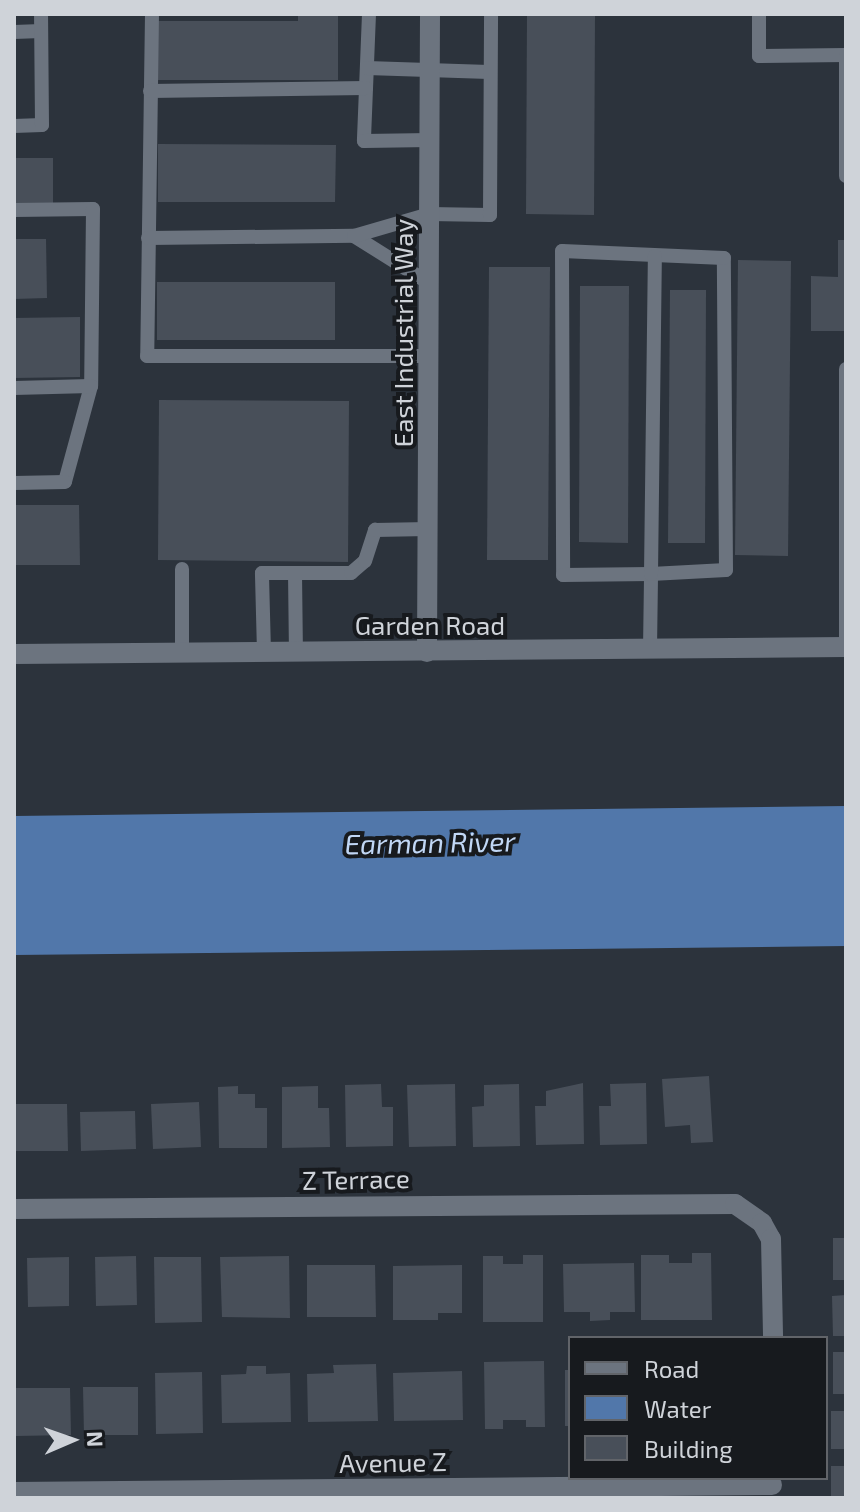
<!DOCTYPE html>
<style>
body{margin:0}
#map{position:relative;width:860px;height:1512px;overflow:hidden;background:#2c333c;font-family:"Exo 2",sans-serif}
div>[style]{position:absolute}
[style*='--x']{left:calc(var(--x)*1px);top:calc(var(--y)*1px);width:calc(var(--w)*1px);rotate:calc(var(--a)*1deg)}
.water>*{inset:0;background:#5177aa}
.building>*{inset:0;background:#484f59}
.lane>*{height:14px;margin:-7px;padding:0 7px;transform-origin:7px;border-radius:7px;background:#6c747f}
.street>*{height:20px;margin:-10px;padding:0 10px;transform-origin:10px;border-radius:10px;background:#6c747f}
.secondary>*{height:20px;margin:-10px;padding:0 10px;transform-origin:10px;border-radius:10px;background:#6c747f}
span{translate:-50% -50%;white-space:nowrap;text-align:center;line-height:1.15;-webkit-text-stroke:8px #171a1e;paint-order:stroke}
.street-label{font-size:26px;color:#cfd3d9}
.water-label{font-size:28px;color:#c1d7f5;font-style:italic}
.frame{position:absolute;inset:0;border:16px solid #cfd3d9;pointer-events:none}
.legend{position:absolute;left:568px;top:1336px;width:260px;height:144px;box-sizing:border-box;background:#171a1e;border:2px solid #616469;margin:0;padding:10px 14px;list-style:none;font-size:24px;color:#cfd3d9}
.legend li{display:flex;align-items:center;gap:16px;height:40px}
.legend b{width:40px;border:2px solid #616469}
.north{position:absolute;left:32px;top:1400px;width:80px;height:80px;-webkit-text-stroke:6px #171a1e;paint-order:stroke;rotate:88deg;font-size:22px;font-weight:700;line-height:32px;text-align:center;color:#cfd3d9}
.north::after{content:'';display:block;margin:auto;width:28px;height:36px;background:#cfd3d9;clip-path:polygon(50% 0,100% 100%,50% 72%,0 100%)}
</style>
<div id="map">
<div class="water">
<i style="clip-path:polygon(846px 806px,846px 946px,14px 955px,14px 816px)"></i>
</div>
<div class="building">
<i style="clip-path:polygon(298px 14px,338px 14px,338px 80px,158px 80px,158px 21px,298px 21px)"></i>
<i style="clip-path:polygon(527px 14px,595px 14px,594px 215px,526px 214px)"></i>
<i style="clip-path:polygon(158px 144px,336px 145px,335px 202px,158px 202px)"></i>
<i style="clip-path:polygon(14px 158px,53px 158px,53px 206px,14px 206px)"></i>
<i style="clip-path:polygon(14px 239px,46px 239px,47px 298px,14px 299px)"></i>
<i style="clip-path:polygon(838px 240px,846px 240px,846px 331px,811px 331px,811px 276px,838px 277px)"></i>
<i style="clip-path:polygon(738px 260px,791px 261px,788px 556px,735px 555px)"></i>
<i style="clip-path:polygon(489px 267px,550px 267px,548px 560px,487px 560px)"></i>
<i style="clip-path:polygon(157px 282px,335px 282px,335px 340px,157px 340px)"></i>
<i style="clip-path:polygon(580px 286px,629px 286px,628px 543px,579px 542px)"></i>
<i style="clip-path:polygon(670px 290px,706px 290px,705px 543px,668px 543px)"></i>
<i style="clip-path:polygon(80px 317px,80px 377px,14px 378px,14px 318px)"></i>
<i style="clip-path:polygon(159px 400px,349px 401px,348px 562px,158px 560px)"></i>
<i style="clip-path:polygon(14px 505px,79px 505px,80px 565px,14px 565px)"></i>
<i style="clip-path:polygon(709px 1076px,713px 1142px,691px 1143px,690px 1125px,665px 1127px,662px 1079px)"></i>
<i style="clip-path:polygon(583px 1083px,584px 1144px,536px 1145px,535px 1106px,546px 1106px,546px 1091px)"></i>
<i style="clip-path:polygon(646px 1083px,647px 1144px,600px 1145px,599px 1106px,611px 1106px,610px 1084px)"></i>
<i style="clip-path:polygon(381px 1084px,382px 1107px,393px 1107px,393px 1146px,346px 1147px,345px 1085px)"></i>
<i style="clip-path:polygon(455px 1084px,456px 1146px,409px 1147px,407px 1085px)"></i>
<i style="clip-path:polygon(519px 1084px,520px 1146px,473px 1147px,472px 1107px,484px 1106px,484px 1085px)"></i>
<i style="clip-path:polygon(238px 1086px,238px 1094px,255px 1094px,255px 1108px,267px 1108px,267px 1148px,219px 1148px,218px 1087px)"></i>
<i style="clip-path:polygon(318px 1086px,318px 1108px,329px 1108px,330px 1147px,282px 1148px,282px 1087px)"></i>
<i style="clip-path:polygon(199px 1102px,201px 1147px,153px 1149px,151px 1104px)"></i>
<i style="clip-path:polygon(14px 1104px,67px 1104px,68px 1151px,14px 1151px)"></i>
<i style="clip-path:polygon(135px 1111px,136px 1149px,81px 1151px,80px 1112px)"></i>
<i style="clip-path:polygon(833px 1238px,846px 1238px,846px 1280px,833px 1280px)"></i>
<i style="clip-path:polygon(692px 1253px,711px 1253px,712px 1320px,641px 1320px,641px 1255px,669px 1255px,669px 1263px,692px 1263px)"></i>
<i style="clip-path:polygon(523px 1255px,543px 1255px,543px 1322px,483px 1322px,483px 1256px,503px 1256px,503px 1264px,523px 1264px)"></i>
<i style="clip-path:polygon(136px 1256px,137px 1305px,96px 1306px,95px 1257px)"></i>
<i style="clip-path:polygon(289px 1256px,290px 1318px,222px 1317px,220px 1257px)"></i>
<i style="clip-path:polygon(69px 1257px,69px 1306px,28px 1307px,27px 1258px)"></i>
<i style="clip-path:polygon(154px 1257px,201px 1257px,202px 1322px,155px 1323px)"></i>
<i style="clip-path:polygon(634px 1263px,635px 1312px,610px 1312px,610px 1320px,590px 1321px,590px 1312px,564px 1312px,563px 1264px)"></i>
<i style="clip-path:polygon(307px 1265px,375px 1265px,376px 1317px,307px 1317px)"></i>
<i style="clip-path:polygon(462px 1265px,462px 1313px,438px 1313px,438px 1320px,393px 1320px,393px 1266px)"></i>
<i style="clip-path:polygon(846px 1295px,846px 1336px,833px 1336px,832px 1296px)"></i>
<i style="clip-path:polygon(833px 1352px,846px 1352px,846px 1394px,833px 1394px)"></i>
<i style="clip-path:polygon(544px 1361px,545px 1427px,526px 1427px,526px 1420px,503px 1420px,503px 1429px,485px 1429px,484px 1362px)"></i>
<i style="clip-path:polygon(376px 1364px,378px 1421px,308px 1422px,307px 1374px,334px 1373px,333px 1365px)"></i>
<i style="clip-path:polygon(247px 1366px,266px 1366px,266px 1374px,290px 1373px,291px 1422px,222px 1423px,221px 1375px,246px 1374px)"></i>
<i style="clip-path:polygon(565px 1370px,570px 1370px,570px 1426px,565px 1426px)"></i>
<i style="clip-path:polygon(462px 1371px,463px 1420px,394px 1421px,393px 1373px)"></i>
<i style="clip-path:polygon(202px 1372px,203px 1433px,156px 1434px,155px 1373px)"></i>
<i style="clip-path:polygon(83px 1387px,138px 1387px,138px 1435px,84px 1435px)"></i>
<i style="clip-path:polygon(16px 1388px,70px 1388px,71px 1435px,16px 1436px)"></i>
<i style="clip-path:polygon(831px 1411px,846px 1411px,846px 1449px,831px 1449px)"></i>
<i style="clip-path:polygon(831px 1466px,846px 1466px,846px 1498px,831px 1498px)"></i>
</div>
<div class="lane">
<i style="--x:152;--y:14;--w:342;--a:90.8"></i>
<i style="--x:147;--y:356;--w:282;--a:0"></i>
<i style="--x:369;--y:14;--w:127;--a:92.3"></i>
<i style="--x:364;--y:141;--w:66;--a:-0.9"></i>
<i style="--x:759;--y:14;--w:42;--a:90"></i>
<i style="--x:759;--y:56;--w:87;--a:-0.7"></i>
<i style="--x:846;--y:55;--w:121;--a:90"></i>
<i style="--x:14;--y:32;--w:27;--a:-2"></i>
<i style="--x:367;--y:68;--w:122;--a:1.9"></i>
<i style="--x:150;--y:91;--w:216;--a:-0.8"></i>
<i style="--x:14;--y:126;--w:28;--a:-2"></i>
<i style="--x:42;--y:125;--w:111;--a:-90.5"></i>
<i style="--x:14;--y:210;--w:79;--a:-0.7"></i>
<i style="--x:93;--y:209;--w:177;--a:90.6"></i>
<i style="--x:91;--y:386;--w:99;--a:105.2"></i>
<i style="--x:65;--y:482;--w:51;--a:178.9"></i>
<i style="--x:354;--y:236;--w:89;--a:32.1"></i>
<i style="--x:148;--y:238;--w:206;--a:-0.6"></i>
<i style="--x:354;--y:236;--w:78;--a:-16.3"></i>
<i style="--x:429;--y:214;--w:61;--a:0.9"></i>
<i style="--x:490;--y:215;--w:201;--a:-89.7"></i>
<i style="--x:14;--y:388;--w:77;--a:-1.5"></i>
<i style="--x:182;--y:569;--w:84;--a:90"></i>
<i style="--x:295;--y:573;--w:79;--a:89.3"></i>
<i style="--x:846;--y:647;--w:278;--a:-90"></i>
<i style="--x:650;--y:649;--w:75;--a:-89.2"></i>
<i style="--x:651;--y:574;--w:75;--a:-3.1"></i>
<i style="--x:726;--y:570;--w:312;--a:-90.4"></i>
<i style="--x:724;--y:258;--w:162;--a:-177.5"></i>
<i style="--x:562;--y:251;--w:324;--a:89.8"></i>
<i style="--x:563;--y:575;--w:88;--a:-0.7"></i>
<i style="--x:651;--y:574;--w:318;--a:-89.3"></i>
<i style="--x:264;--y:652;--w:79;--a:-91.5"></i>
<i style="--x:262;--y:573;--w:89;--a:0"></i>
<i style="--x:351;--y:573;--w:18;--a:-41"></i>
<i style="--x:365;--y:561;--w:33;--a:-72"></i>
<i style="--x:375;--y:530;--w:53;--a:-1.1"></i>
</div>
<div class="street">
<i style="--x:427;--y:652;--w:638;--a:-89.73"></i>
<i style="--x:14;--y:1209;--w:721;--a:-0.4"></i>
<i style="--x:735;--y:1204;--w:33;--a:35"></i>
<i style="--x:762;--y:1223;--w:18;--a:61"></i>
<i style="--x:771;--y:1239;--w:99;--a:88.8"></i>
<i style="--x:14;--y:1492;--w:758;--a:-0.53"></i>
</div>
<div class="secondary">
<i style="--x:14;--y:654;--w:832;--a:-0.48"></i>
</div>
<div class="street-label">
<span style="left:403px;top:333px;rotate:-90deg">East Industrial Way</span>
<span style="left:430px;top:625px">Garden Road</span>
<span style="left:356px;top:1179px;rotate:-1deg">Z Terrace</span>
<span style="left:393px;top:1462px;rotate:-1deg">Avenue Z</span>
</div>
<div class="water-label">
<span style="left:430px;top:842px;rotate:-1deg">Earman River</span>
</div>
<div class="frame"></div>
<ul class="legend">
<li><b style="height:10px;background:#6c747f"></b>Road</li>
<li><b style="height:22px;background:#5177aa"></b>Water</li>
<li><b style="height:22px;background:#484f59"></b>Building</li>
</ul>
<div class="north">N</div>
</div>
